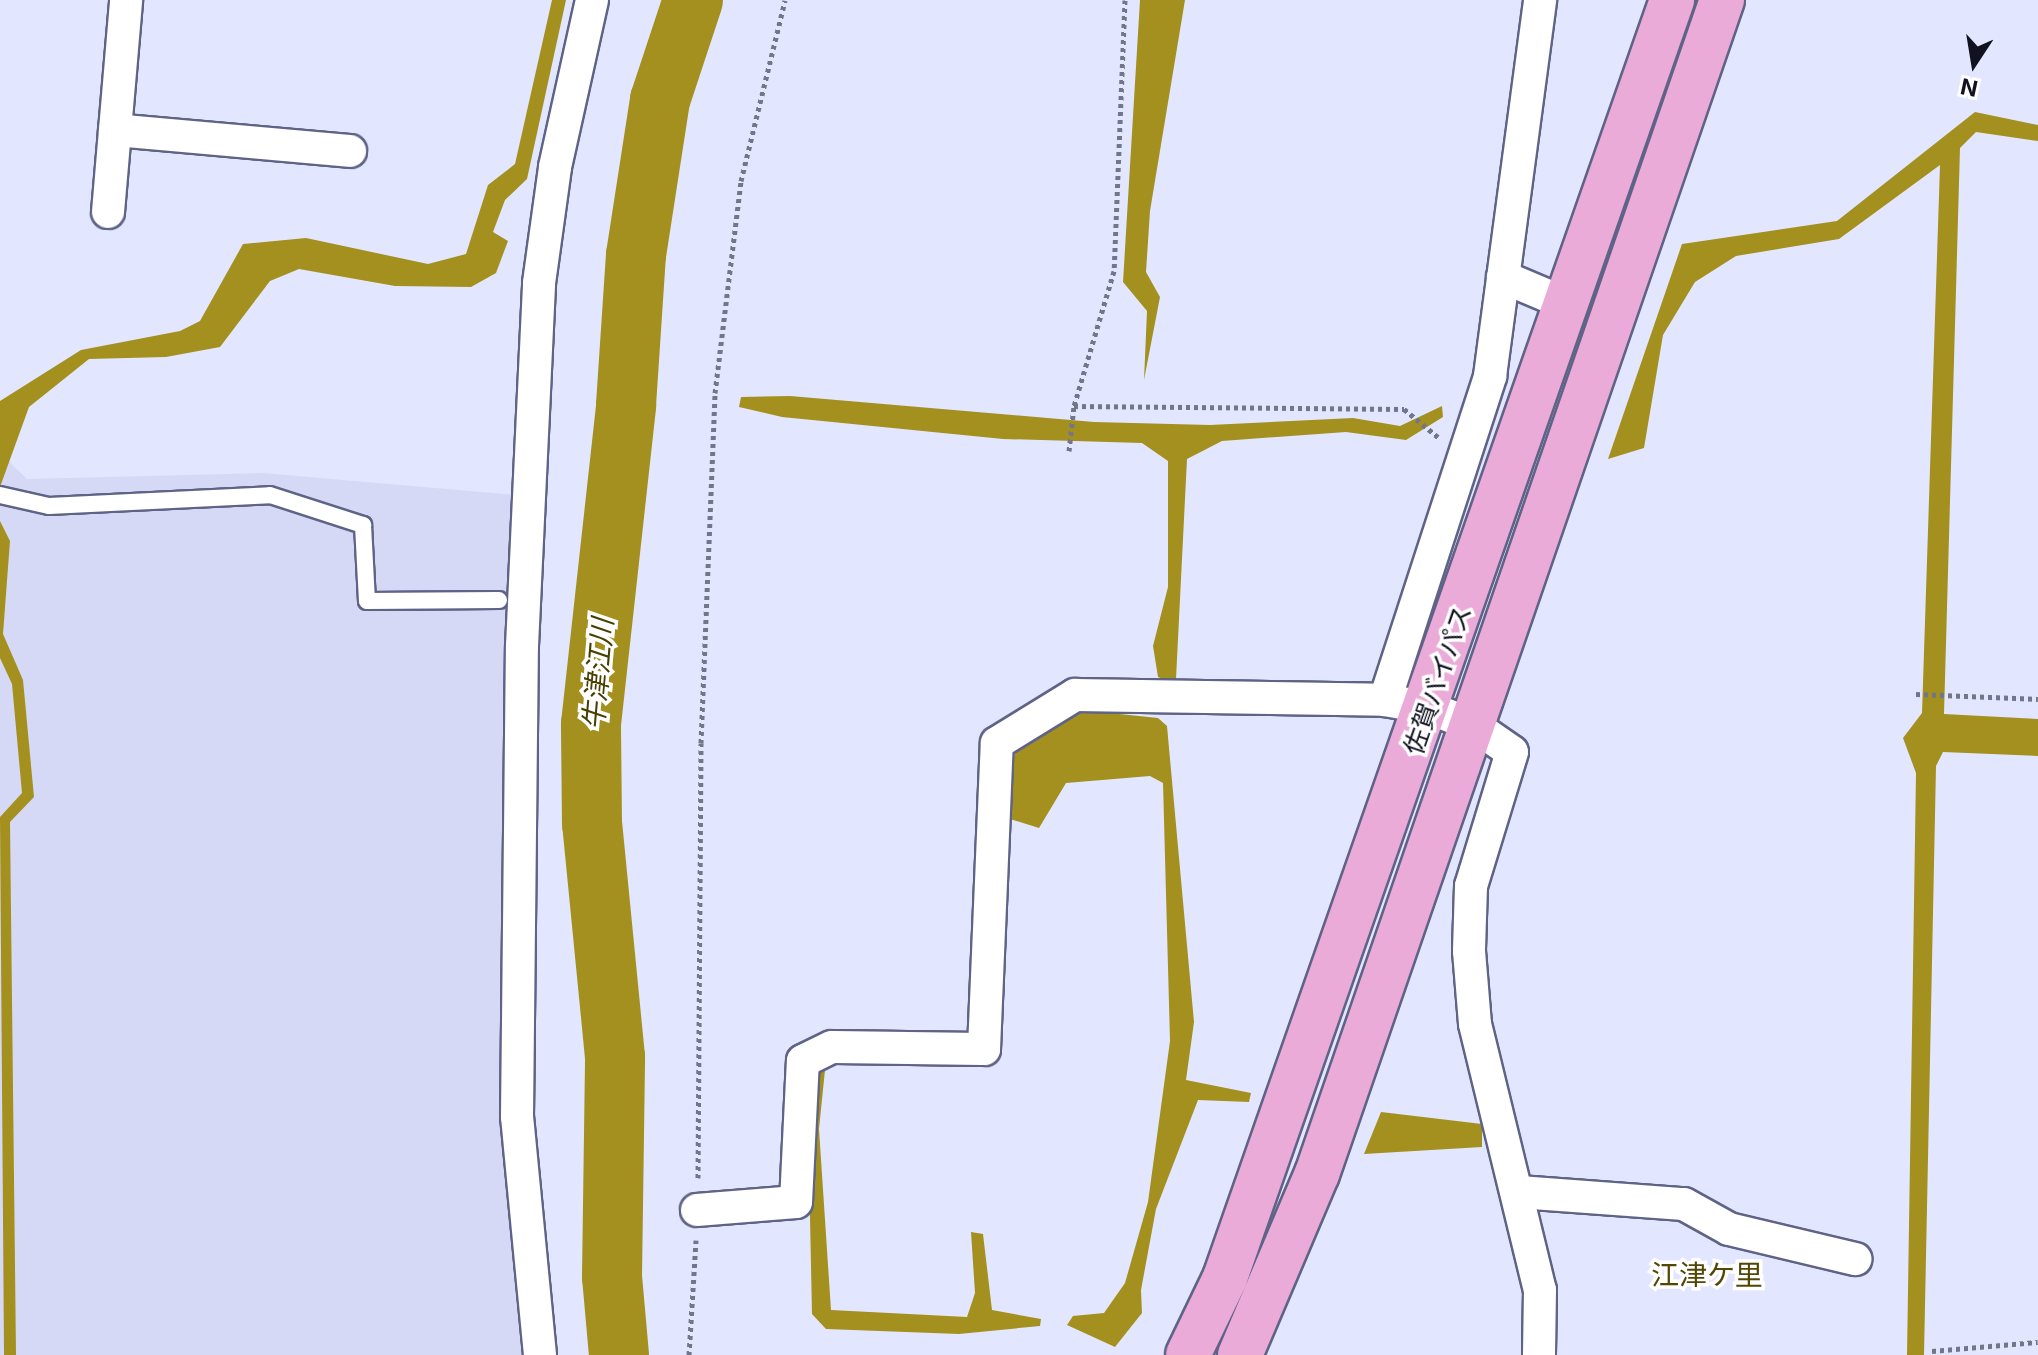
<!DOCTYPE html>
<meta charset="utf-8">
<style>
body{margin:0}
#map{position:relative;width:2038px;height:1355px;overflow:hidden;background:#e2e7ff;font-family:Inter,"Noto Sans JP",sans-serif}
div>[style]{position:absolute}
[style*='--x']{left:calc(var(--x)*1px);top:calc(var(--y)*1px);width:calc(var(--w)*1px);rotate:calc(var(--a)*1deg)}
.built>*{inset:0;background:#d5d9f6}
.water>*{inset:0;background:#a4901e}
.river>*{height:60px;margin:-30px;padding:0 30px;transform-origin:30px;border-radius:30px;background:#a4901e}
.path>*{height:5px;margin-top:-2.5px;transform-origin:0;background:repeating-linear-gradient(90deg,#727688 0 4px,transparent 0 8px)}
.roads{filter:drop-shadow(2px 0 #5f6386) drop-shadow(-2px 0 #5f6386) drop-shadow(0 2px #5f6386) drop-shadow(0 -2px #5f6386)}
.service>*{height:16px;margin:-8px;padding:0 8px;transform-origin:8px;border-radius:8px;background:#fff}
.minor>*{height:32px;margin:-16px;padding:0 16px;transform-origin:16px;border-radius:16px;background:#fff}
.trunk>*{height:44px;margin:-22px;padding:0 22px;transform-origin:22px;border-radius:22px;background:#ebabd8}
span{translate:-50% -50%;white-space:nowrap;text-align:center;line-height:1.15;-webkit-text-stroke:7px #fff;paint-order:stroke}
.street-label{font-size:26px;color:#10121f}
.water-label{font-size:28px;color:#493f01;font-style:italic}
.neighbourhood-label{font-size:28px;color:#534705}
.north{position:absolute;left:1934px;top:24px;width:80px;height:80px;-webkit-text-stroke:6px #fff;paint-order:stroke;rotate:192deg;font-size:22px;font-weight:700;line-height:32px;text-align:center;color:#10121f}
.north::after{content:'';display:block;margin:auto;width:28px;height:36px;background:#10121f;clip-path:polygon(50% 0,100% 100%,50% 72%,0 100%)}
</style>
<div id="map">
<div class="built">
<i style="clip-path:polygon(0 453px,27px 479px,263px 473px,516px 495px,529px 1355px,0 1355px)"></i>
</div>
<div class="water">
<i style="clip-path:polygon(552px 0,566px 0,527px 179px,505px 200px,493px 232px,508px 241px,496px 273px,471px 287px,395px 286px,299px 269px,270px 281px,220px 347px,166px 357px,89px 359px,29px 407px,0 487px,0 401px,81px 350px,180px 331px,200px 321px,243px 244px,306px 238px,428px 264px,466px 254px,488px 185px,515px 164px)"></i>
<i style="clip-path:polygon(1140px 0,1185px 0,1150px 211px,1146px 272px,1160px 297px,1144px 380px,1147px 311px,1123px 282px)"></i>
<i style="clip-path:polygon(1975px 112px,2038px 125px,2038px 141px,1976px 132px,1960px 148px,1944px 714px,2038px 719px,2038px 756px,1943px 752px,1936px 766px,1924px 1355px,1907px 1355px,1916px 773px,1903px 738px,1922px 713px,1940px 165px,1839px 239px,1736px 256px,1695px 282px,1663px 335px,1644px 448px,1608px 459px,1682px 244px,1837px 221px)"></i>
<i style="clip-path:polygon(790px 396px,1094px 422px,1210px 425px,1353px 418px,1400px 426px,1442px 406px,1443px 417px,1406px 440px,1346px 432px,1222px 441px,1187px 459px,1176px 679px,1166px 680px,1158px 677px,1153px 646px,1168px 587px,1168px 461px,1142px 443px,1003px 439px,782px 417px,739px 407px,741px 397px)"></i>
<i style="clip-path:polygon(0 521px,10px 541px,3px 634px,23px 680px,34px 797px,10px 822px,16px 1355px,4px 1355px,0 817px,22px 793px,12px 684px,0 658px)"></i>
<i style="clip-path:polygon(1081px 710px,1158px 718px,1167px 726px,1194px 1022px,1186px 1080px,1251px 1093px,1249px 1102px,1198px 1100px,1156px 1209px,1141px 1290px,1142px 1313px,1115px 1347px,1067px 1325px,1073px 1316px,1104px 1313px,1125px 1283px,1148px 1202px,1170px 1041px,1163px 783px,1150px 776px,1066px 783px,1039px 828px,1010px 819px,1010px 772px,1017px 747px)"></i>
<i style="clip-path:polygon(816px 1069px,825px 1070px,819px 1129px,831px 1310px,967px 1317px,975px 1293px,971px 1232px,983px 1234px,992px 1310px,1041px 1319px,1040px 1326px,959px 1334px,826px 1329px,812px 1314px,808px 1122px)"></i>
<i style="clip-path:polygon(1381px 1112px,1482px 1124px,1482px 1147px,1364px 1154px)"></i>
</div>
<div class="river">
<i style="--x:619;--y:1355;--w:78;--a:-95.1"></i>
<i style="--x:612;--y:1277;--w:220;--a:-89.2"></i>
<i style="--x:615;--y:1057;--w:234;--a:-95.6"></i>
<i style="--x:592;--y:824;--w:100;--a:-90.6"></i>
<i style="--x:591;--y:724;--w:321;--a:-83.7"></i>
<i style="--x:626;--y:405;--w:150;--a:-86.2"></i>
<i style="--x:636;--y:255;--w:157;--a:-81.2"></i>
<i style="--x:660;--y:100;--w:105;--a:-71.7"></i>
</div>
<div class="path">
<i style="--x:1125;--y:0;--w:271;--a:92.3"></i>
<i style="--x:1114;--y:271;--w:141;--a:106.5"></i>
<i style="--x:1074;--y:406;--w:330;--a:0.5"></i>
<i style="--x:1404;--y:409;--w:44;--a:39.5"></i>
<i style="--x:1069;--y:451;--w:45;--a:-83.7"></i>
<i style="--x:1916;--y:694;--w:122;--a:2.3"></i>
<i style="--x:698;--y:1178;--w:435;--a:-89.6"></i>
<i style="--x:701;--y:743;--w:350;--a:-87.7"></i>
<i style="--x:715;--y:393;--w:214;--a:-83"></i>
<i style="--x:741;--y:181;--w:186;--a:-76.3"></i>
<i style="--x:1932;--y:1351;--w:106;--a:-4.9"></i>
<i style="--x:689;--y:1355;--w:115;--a:-86.5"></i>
</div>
<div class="roads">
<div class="service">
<i style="--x:0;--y:495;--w:50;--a:12.7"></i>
<i style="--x:49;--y:506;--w:221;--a:-2.8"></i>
<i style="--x:270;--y:495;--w:98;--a:17.9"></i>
<i style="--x:363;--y:525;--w:76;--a:87"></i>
<i style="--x:367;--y:601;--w:132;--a:-0.4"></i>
</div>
<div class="minor">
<i style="--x:115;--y:130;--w:236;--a:5.1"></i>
<i style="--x:108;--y:212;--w:213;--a:-85.1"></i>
<i style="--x:1503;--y:277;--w:69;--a:22.9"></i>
<i style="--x:1385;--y:700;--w:341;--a:-72"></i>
<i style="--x:1490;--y:376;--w:379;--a:-82.4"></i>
<i style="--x:1519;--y:1192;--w:165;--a:4.2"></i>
<i style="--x:1684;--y:1204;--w:51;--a:29.1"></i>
<i style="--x:1729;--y:1229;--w:130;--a:13.4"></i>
<i style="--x:697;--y:1210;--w:99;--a:-4.6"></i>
<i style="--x:796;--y:1202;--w:141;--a:-87.2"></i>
<i style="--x:803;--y:1061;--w:32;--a:-26"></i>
<i style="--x:832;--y:1047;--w:152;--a:0.8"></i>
<i style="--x:984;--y:1049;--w:306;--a:-87.6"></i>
<i style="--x:997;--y:743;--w:92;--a:-31.6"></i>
<i style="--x:1075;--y:695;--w:310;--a:0.9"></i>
<i style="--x:1385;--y:700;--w:45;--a:10.3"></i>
<i style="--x:1429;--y:708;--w:47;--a:21.1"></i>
<i style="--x:1473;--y:725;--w:47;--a:34.7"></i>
<i style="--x:1512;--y:752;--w:140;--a:107"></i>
<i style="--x:1471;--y:886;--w:65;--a:91.8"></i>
<i style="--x:1469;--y:951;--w:73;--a:85.3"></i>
<i style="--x:1475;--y:1024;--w:274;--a:76.3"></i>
<i style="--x:1540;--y:1290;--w:65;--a:90.9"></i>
<i style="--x:540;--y:1355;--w:239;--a:-95.5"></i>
<i style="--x:517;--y:1117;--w:471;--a:-89.4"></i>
<i style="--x:522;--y:646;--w:363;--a:-87.3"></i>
<i style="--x:539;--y:283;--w:117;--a:-82.1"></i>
<i style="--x:555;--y:167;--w:171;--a:-77.5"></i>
</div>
<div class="trunk">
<i style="--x:1188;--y:1355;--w:85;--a:-64.3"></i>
<i style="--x:1225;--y:1278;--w:1354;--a:-70.72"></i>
<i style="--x:1240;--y:1355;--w:197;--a:-67"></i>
<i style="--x:1317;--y:1174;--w:1242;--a:-70.97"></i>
</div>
</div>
<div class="street-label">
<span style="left:1438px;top:680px;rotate:-71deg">佐賀バイパス</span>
</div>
<div class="water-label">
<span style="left:598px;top:674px;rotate:-85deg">牛津江川</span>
</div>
<div class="neighbourhood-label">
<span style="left:1707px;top:1275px">江津ケ里</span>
</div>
<div class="north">N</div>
</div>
